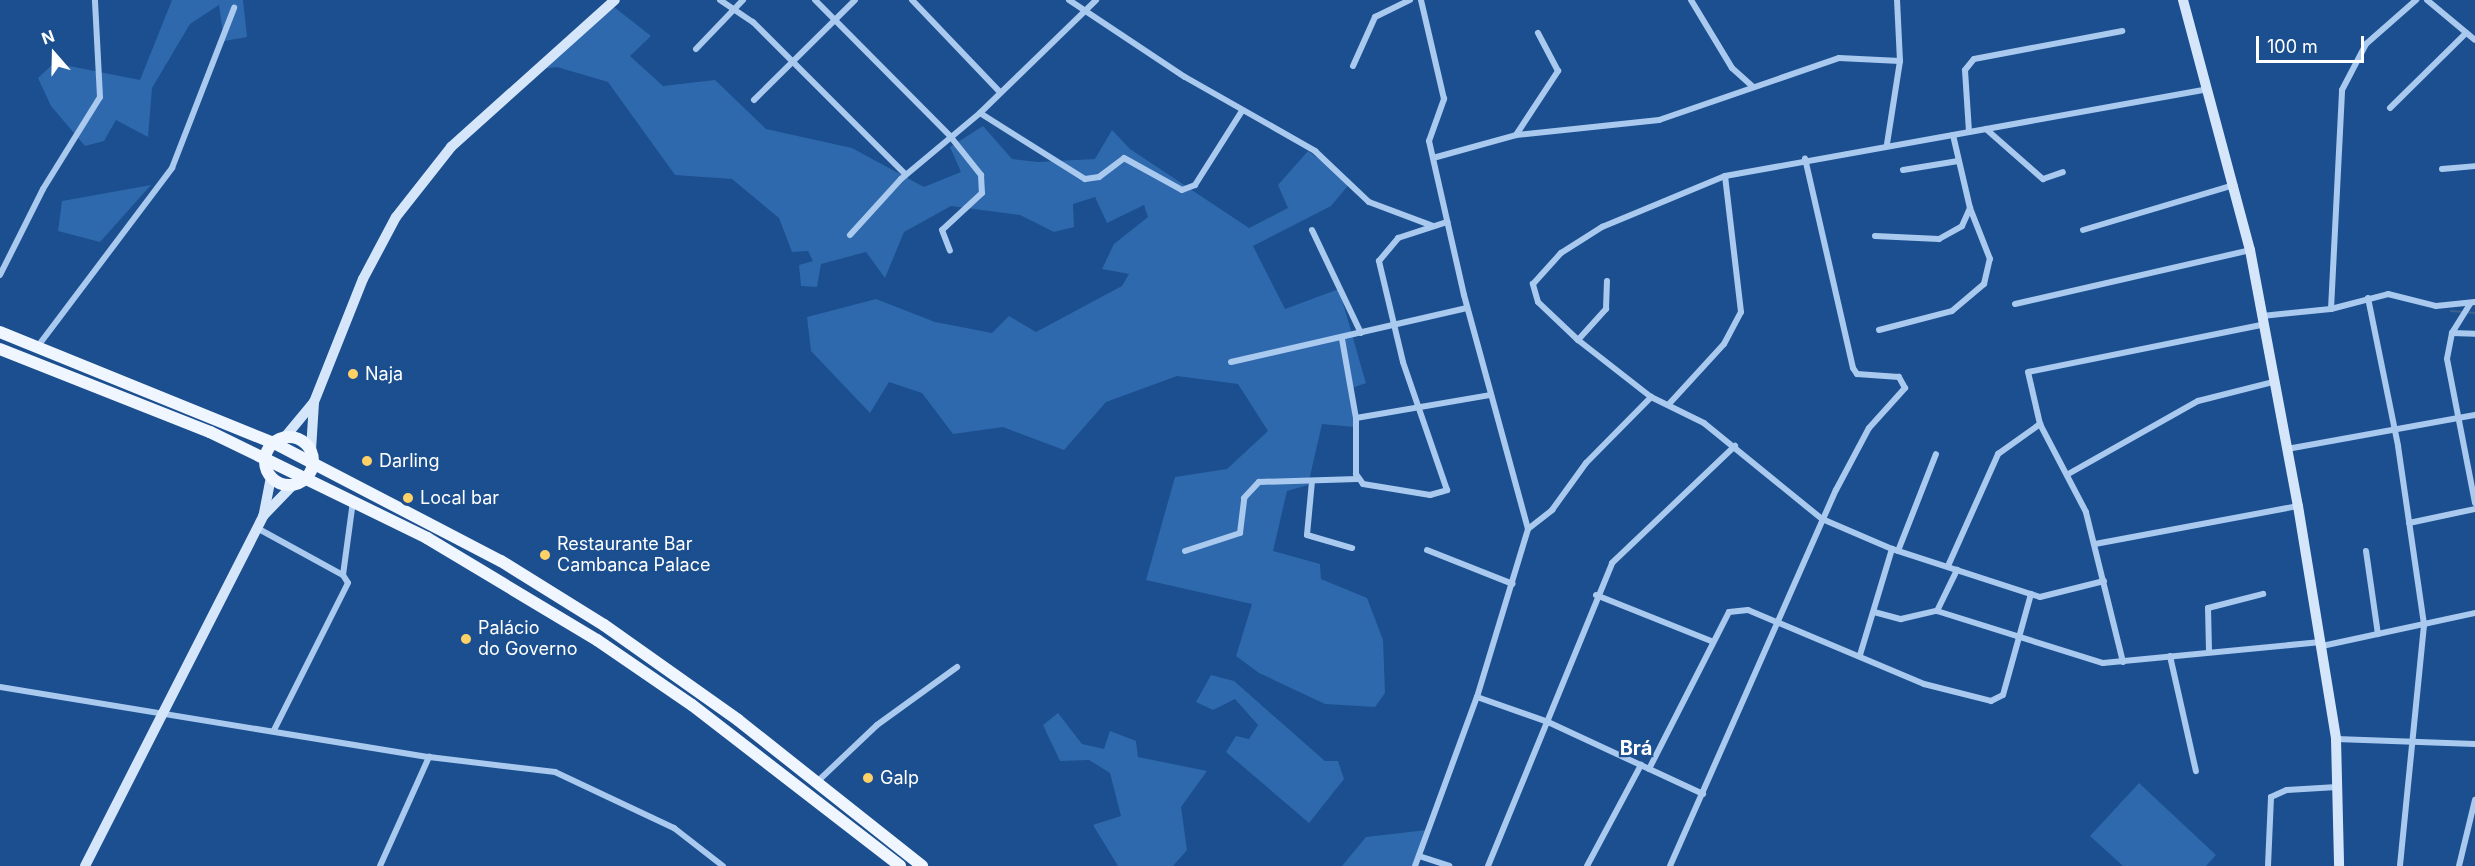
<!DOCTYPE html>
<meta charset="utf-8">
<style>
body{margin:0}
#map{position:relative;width:2475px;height:866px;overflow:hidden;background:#1b4f8f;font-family:Inter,sans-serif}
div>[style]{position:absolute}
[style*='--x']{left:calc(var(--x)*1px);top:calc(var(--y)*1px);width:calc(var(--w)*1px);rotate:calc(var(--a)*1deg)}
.green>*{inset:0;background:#2e69ad}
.stream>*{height:2px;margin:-1px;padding:0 1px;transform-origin:1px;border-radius:1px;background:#3c6290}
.street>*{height:6px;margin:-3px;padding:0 3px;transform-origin:3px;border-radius:3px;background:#a9c9ee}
.secondary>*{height:10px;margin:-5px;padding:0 5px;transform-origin:5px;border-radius:5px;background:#d6e6fa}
.primary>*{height:12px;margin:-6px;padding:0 6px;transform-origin:6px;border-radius:6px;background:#f0f6ff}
.primary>.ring{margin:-6px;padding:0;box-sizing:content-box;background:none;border:12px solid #f0f6ff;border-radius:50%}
.dots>*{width:16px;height:16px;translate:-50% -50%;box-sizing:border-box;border:3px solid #1b4f8f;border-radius:50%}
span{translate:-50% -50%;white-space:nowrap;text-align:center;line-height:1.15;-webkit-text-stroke:4.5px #1b4f8f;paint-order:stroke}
.poi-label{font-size:18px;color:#fff}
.left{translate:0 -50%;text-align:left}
.neighbourhood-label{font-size:20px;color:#fff;font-weight:700}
.north{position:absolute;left:24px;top:24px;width:60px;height:60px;-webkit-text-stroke:4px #1b4f8f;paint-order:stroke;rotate:340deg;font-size:16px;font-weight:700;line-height:24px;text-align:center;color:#fff}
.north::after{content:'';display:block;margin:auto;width:21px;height:27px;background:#fff;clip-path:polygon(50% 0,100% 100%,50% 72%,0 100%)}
.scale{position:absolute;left:2256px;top:36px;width:108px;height:27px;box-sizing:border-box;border:3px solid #fff;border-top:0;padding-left:8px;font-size:18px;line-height:21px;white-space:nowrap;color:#fff;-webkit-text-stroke:4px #1b4f8f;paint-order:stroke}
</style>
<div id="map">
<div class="green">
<i style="clip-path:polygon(172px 0,243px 0,247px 37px,224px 41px,219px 5px,190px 24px,152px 88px,148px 137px,116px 120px,104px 141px,85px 146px,51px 106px,38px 78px,54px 63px,140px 80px)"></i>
<i style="clip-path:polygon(614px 7px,651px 36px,630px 56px,663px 86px,715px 80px,766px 129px,852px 148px,924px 187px,961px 172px,950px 147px,983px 126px,1012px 159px,1038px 162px,1095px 159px,1112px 130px,1130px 149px,1249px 228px,1288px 208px,1278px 185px,1308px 151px,1351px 182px,1331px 206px,1253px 246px,1285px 309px,1339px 289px,1359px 359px,1366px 383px,1349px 389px,1354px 427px,1322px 424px,1308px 485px,1287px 491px,1273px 551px,1320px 564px,1321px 579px,1367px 598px,1383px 640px,1385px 693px,1375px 707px,1325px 704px,1259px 673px,1236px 656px,1252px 604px,1146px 580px,1175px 477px,1227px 469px,1268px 431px,1238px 384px,1177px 376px,1106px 402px,1064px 450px,1003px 427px,953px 434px,922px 393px,889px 382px,870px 413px,811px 351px,807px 317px,876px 299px,935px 322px,992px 333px,1009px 316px,1036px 332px,1122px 286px,1129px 274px,1102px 269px,1114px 244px,1148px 217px,1144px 205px,1107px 223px,1095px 197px,1073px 204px,1074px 227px,1054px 232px,1020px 215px,951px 206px,904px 232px,885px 278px,866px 252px,821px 264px,817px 287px,801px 286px,799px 265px,813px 261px,808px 251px,792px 252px,779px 218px,732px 179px,675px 175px,608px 82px,557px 67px,541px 69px)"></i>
<i style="clip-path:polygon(151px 185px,100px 242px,58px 231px,62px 201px)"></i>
<i style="clip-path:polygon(1211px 675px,1234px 681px,1325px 761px,1338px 761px,1344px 779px,1309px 823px,1226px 752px,1236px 736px,1249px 739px,1258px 725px,1235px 699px,1213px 710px,1196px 702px)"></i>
<i style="clip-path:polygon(1058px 713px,1082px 744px,1104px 749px,1110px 731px,1136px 741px,1138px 757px,1207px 771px,1181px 807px,1187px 850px,1173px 866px,1118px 866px,1093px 825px,1121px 816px,1110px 773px,1089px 760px,1060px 761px,1043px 725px)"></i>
<i style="clip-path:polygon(2139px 783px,2216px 855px,2206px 866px,2123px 866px,2090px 836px)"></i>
<i style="clip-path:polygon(1427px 830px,1415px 866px,1342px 866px,1366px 837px)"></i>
</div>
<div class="stream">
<i style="--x:2451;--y:311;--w:24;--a:5"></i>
</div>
<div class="street">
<i style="--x:720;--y:0;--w:40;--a:34"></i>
<i style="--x:753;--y:22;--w:216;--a:45"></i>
<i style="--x:815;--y:0;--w:192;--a:45.2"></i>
<i style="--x:950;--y:136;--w:50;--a:51.5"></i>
<i style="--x:981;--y:175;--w:18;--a:87"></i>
<i style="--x:982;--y:193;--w:54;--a:137.2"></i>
<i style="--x:942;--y:230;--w:22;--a:69"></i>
<i style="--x:912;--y:0;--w:127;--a:46.3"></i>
<i style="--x:1069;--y:0;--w:139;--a:33.6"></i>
<i style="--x:1185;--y:77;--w:150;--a:29.6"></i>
<i style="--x:1315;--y:151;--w:74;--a:43.4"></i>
<i style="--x:1369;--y:202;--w:68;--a:20.6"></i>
<i style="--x:1691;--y:0;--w:79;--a:58.9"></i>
<i style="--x:1732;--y:68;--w:27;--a:42"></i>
<i style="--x:2427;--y:0;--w:62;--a:39.8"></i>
<i style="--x:696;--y:49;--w:68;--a:-46.2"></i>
<i style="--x:1353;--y:66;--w:54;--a:-65.8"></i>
<i style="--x:1375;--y:17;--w:39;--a:-26"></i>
<i style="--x:754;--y:100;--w:142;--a:-44.7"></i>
<i style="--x:2390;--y:108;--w:107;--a:-44.6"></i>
<i style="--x:980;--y:113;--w:124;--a:32.2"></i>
<i style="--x:1085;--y:179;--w:14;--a:-8"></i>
<i style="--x:1099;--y:177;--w:31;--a:-37"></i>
<i style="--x:1124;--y:158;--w:66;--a:28.9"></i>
<i style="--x:1182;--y:190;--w:14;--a:-21"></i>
<i style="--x:1195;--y:185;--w:88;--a:-57.6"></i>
<i style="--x:1986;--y:129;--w:76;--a:41.3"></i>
<i style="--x:2043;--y:179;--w:21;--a:-19"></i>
<i style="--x:1969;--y:132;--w:62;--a:-93.7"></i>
<i style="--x:1965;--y:70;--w:14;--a:-51"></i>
<i style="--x:1974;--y:59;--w:151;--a:-10.7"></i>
<i style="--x:1516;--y:135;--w:77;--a:-56.7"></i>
<i style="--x:1558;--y:71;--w:43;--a:-117.8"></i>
<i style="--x:1887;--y:144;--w:84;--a:-81.1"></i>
<i style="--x:1900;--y:61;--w:61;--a:-92.8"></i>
<i style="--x:1433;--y:158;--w:86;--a:-15.5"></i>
<i style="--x:1516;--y:135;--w:144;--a:-6"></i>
<i style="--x:1659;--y:120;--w:190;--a:-19"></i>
<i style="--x:1839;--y:58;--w:61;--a:2.8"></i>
<i style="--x:2442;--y:169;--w:33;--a:-5"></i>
<i style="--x:1903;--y:170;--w:56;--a:-9.3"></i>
<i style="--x:1312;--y:230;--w:114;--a:64.6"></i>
<i style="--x:2083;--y:230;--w:158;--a:-16.6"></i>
<i style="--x:850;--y:235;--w:76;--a:-47.7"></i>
<i style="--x:901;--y:179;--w:103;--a:-39.9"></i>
<i style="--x:980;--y:113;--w:162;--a:-44.2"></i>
<i style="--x:1875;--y:236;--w:64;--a:2.7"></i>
<i style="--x:1939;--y:239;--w:26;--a:-29"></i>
<i style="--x:1962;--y:226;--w:20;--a:-66"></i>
<i style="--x:1970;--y:208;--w:75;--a:-103.1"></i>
<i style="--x:0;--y:275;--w:96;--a:-63.4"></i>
<i style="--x:43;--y:189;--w:108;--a:-58.2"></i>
<i style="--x:100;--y:97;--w:97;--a:-93"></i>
<i style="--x:2368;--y:298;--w:151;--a:78.5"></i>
<i style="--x:2398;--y:446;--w:181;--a:81.7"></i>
<i style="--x:2424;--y:625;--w:242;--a:95.7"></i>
<i style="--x:2015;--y:304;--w:241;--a:-12.9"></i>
<i style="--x:2470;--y:304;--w:34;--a:122"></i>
<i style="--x:2452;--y:333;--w:26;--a:101"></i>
<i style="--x:2447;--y:359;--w:147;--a:79"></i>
<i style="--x:2331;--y:309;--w:219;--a:-87.1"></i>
<i style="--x:2342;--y:90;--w:52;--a:-62.4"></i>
<i style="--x:2366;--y:44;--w:67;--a:-41.3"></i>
<i style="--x:2262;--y:316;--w:69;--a:-5.8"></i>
<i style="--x:2331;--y:309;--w:59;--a:-14.7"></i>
<i style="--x:2388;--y:294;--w:49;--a:14"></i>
<i style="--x:2436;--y:306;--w:39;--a:-6"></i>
<i style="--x:1879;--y:330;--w:75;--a:-14.6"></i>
<i style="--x:1952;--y:311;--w:42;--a:-40.2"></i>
<i style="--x:1984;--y:284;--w:26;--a:-77"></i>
<i style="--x:1990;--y:259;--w:55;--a:-111.4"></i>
<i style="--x:2452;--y:333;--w:23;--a:2"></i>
<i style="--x:1342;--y:339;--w:80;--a:80"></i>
<i style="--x:1356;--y:418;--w:137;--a:-9.7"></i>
<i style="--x:1578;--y:340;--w:42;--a:-47.9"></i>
<i style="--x:1606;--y:309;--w:28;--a:-88"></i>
<i style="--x:38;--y:346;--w:223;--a:-53"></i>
<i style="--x:172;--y:168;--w:172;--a:-68.8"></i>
<i style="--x:1231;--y:362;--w:242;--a:-12.9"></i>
<i style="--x:1669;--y:404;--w:81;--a:-47.5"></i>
<i style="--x:1724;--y:344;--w:36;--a:-62"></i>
<i style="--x:1741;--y:312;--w:137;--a:-96.7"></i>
<i style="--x:1356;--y:418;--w:56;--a:90"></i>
<i style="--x:1356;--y:474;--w:12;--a:55"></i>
<i style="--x:1363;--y:484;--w:68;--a:9.3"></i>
<i style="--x:1430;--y:495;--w:18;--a:-16"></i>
<i style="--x:1447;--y:490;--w:135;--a:-109"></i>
<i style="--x:1403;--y:362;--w:104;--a:-103.4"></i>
<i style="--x:1379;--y:261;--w:30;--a:-50"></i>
<i style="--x:1398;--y:238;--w:52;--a:-18.1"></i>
<i style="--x:2287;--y:449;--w:191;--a:-10.3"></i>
<i style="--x:2070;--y:473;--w:147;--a:-29.4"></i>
<i style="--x:2198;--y:401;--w:77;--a:-14.2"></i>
<i style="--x:1312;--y:481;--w:54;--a:95.3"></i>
<i style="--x:1307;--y:535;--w:47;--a:16.1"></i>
<i style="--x:2409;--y:523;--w:67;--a:-12"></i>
<i style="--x:257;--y:528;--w:98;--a:28.7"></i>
<i style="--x:343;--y:575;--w:9;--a:58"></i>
<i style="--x:348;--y:583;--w:165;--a:116.7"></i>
<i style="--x:1528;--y:529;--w:31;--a:-38"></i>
<i style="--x:1552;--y:510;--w:58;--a:-54.1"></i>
<i style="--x:1586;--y:463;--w:93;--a:-45.4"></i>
<i style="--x:2095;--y:544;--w:207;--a:-10.6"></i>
<i style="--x:1427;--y:550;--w:92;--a:21.6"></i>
<i style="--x:1185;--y:551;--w:58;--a:-18.1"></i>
<i style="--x:1240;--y:533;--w:35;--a:-83"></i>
<i style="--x:1244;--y:498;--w:22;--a:-47"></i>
<i style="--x:1259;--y:482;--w:98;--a:-1.8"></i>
<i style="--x:1898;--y:551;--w:104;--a:-68.6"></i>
<i style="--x:2366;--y:551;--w:84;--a:81.8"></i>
<i style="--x:1948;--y:566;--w:123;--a:-65.9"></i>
<i style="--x:1998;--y:454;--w:52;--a:-35.5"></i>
<i style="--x:343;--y:575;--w:75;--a:-82.3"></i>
<i style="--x:2104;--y:581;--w:66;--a:166"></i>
<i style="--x:2040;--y:597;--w:156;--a:-162"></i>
<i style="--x:1892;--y:549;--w:76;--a:-156.8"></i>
<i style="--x:1822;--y:519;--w:152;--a:-140.9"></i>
<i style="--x:1704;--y:423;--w:59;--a:-153.9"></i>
<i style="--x:1651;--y:397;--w:93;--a:-142"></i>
<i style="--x:1578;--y:340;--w:55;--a:-136.5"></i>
<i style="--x:1538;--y:302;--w:19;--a:-106"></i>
<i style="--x:1533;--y:284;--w:42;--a:-47.9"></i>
<i style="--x:1561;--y:253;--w:49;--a:-32.4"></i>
<i style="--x:1602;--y:227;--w:133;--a:-22.5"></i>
<i style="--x:1725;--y:176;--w:490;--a:-10.2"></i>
<i style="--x:1596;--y:595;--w:124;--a:21.8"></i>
<i style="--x:1937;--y:611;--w:46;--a:-64"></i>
<i style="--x:1874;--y:612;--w:28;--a:15"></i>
<i style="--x:1901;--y:619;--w:37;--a:-13"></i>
<i style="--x:1937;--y:611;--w:174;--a:17.4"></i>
<i style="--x:2103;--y:663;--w:219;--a:-5.5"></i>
<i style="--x:2322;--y:646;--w:157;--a:-12.2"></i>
<i style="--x:2209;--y:651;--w:43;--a:-91.3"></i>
<i style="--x:2208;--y:608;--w:57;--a:-14.3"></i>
<i style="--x:1860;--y:655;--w:111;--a:-73.2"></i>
<i style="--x:2170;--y:656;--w:118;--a:77.3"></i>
<i style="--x:2123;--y:662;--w:154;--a:-103.9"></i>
<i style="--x:2086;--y:512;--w:99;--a:-117.6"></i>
<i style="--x:2040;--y:424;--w:53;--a:-103"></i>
<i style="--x:2028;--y:372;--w:239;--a:-11.4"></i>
<i style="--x:0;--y:687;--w:435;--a:9.3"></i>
<i style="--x:429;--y:757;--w:127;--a:6.8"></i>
<i style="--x:555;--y:772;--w:132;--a:25.2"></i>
<i style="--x:674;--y:828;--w:62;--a:37.8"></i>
<i style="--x:1477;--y:697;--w:75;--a:19.4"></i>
<i style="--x:1548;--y:722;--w:171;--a:24.9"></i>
<i style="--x:2336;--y:739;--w:139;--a:2.1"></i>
<i style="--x:1649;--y:769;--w:176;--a:-63"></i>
<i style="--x:1729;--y:612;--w:19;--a:-6"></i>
<i style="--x:1748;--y:610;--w:191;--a:22.8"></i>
<i style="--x:1924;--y:684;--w:69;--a:14.2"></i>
<i style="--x:1991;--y:701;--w:13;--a:-27"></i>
<i style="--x:2003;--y:695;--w:105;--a:-74.5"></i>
<i style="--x:818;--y:781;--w:81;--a:-43.5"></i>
<i style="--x:877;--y:725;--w:99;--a:-35.9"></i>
<i style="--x:1419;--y:856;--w:32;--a:18"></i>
<i style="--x:380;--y:866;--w:120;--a:-65.8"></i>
<i style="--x:1415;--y:866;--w:180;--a:-69.9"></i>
<i style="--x:1477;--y:697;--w:176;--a:-73.1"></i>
<i style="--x:1528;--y:529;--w:243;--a:-105.3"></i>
<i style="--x:1464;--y:295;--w:158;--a:-102.8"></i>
<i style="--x:1429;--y:141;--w:45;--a:-70.3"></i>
<i style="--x:1444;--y:99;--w:102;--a:-103.1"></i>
<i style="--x:1488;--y:866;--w:327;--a:-67.7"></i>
<i style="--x:1612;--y:563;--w:170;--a:-43.6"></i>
<i style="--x:1587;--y:866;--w:115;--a:-61.9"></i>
<i style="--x:1670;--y:866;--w:411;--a:-66.2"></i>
<i style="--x:1836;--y:490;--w:70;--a:-62"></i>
<i style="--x:1869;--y:428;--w:54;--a:-48"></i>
<i style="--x:1905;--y:388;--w:13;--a:-119"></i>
<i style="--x:1899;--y:377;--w:42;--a:-175.9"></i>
<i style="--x:1857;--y:374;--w:7;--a:-124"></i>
<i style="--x:1853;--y:368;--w:215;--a:-102.9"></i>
<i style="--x:2268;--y:866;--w:69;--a:-87.5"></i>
<i style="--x:2271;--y:797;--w:17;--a:-24"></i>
<i style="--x:2287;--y:790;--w:50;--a:-3.4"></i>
<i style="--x:2459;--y:866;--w:68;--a:-76.4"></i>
</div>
<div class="secondary">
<i style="--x:2183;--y:0;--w:259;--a:75"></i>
<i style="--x:2250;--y:250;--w:260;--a:79.4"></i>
<i style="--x:2298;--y:506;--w:236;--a:80.7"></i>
<i style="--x:2336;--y:739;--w:127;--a:88.6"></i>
<i style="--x:285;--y:437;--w:45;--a:-50.4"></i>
<i style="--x:311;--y:450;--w:48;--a:-86.4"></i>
<i style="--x:314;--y:402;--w:132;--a:-68.3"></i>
<i style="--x:363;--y:279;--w:70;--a:-62"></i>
<i style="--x:396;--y:217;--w:89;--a:-51.8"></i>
<i style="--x:451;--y:147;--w:220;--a:-41.9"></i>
<i style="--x:264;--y:513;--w:37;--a:-79"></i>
<i style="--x:85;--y:866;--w:393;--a:-63"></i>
<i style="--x:263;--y:516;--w:43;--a:-45.9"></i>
</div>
<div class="primary">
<i style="--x:0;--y:332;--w:296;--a:22.1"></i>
<i style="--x:274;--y:443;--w:256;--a:27.5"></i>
<i style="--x:501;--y:561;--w:121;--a:31.9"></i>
<i style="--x:604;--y:625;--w:164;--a:35.3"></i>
<i style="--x:738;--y:720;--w:235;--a:38.4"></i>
<i style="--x:0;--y:349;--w:226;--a:21.6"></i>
<i style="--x:210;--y:432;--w:242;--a:26"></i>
<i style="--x:427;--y:538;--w:198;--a:31"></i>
<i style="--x:597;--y:640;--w:115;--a:34.4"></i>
<i style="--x:692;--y:705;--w:263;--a:37.7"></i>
<i class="ring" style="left:265px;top:437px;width:36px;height:36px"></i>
</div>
<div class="dots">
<i style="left:353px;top:374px;background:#ffd166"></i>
<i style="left:367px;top:461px;background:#ffd166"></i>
<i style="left:408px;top:498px;background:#ffd166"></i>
<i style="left:545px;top:555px;background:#ffd166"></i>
<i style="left:466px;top:639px;background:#ffd166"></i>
<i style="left:868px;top:778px;background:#ffd166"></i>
</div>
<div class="poi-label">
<span class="left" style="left:365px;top:374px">Naja</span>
<span class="left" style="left:379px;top:461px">Darling</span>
<span class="left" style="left:420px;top:498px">Local bar</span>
<span class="left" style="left:557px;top:555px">Restaurante Bar<br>Cambanca Palace</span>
<span class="left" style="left:478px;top:639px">Palácio<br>do Governo</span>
<span class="left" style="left:880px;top:778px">Galp</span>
</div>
<div class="neighbourhood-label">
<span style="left:1636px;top:748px">Brá</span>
</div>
<div class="north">N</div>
<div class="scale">100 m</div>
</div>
